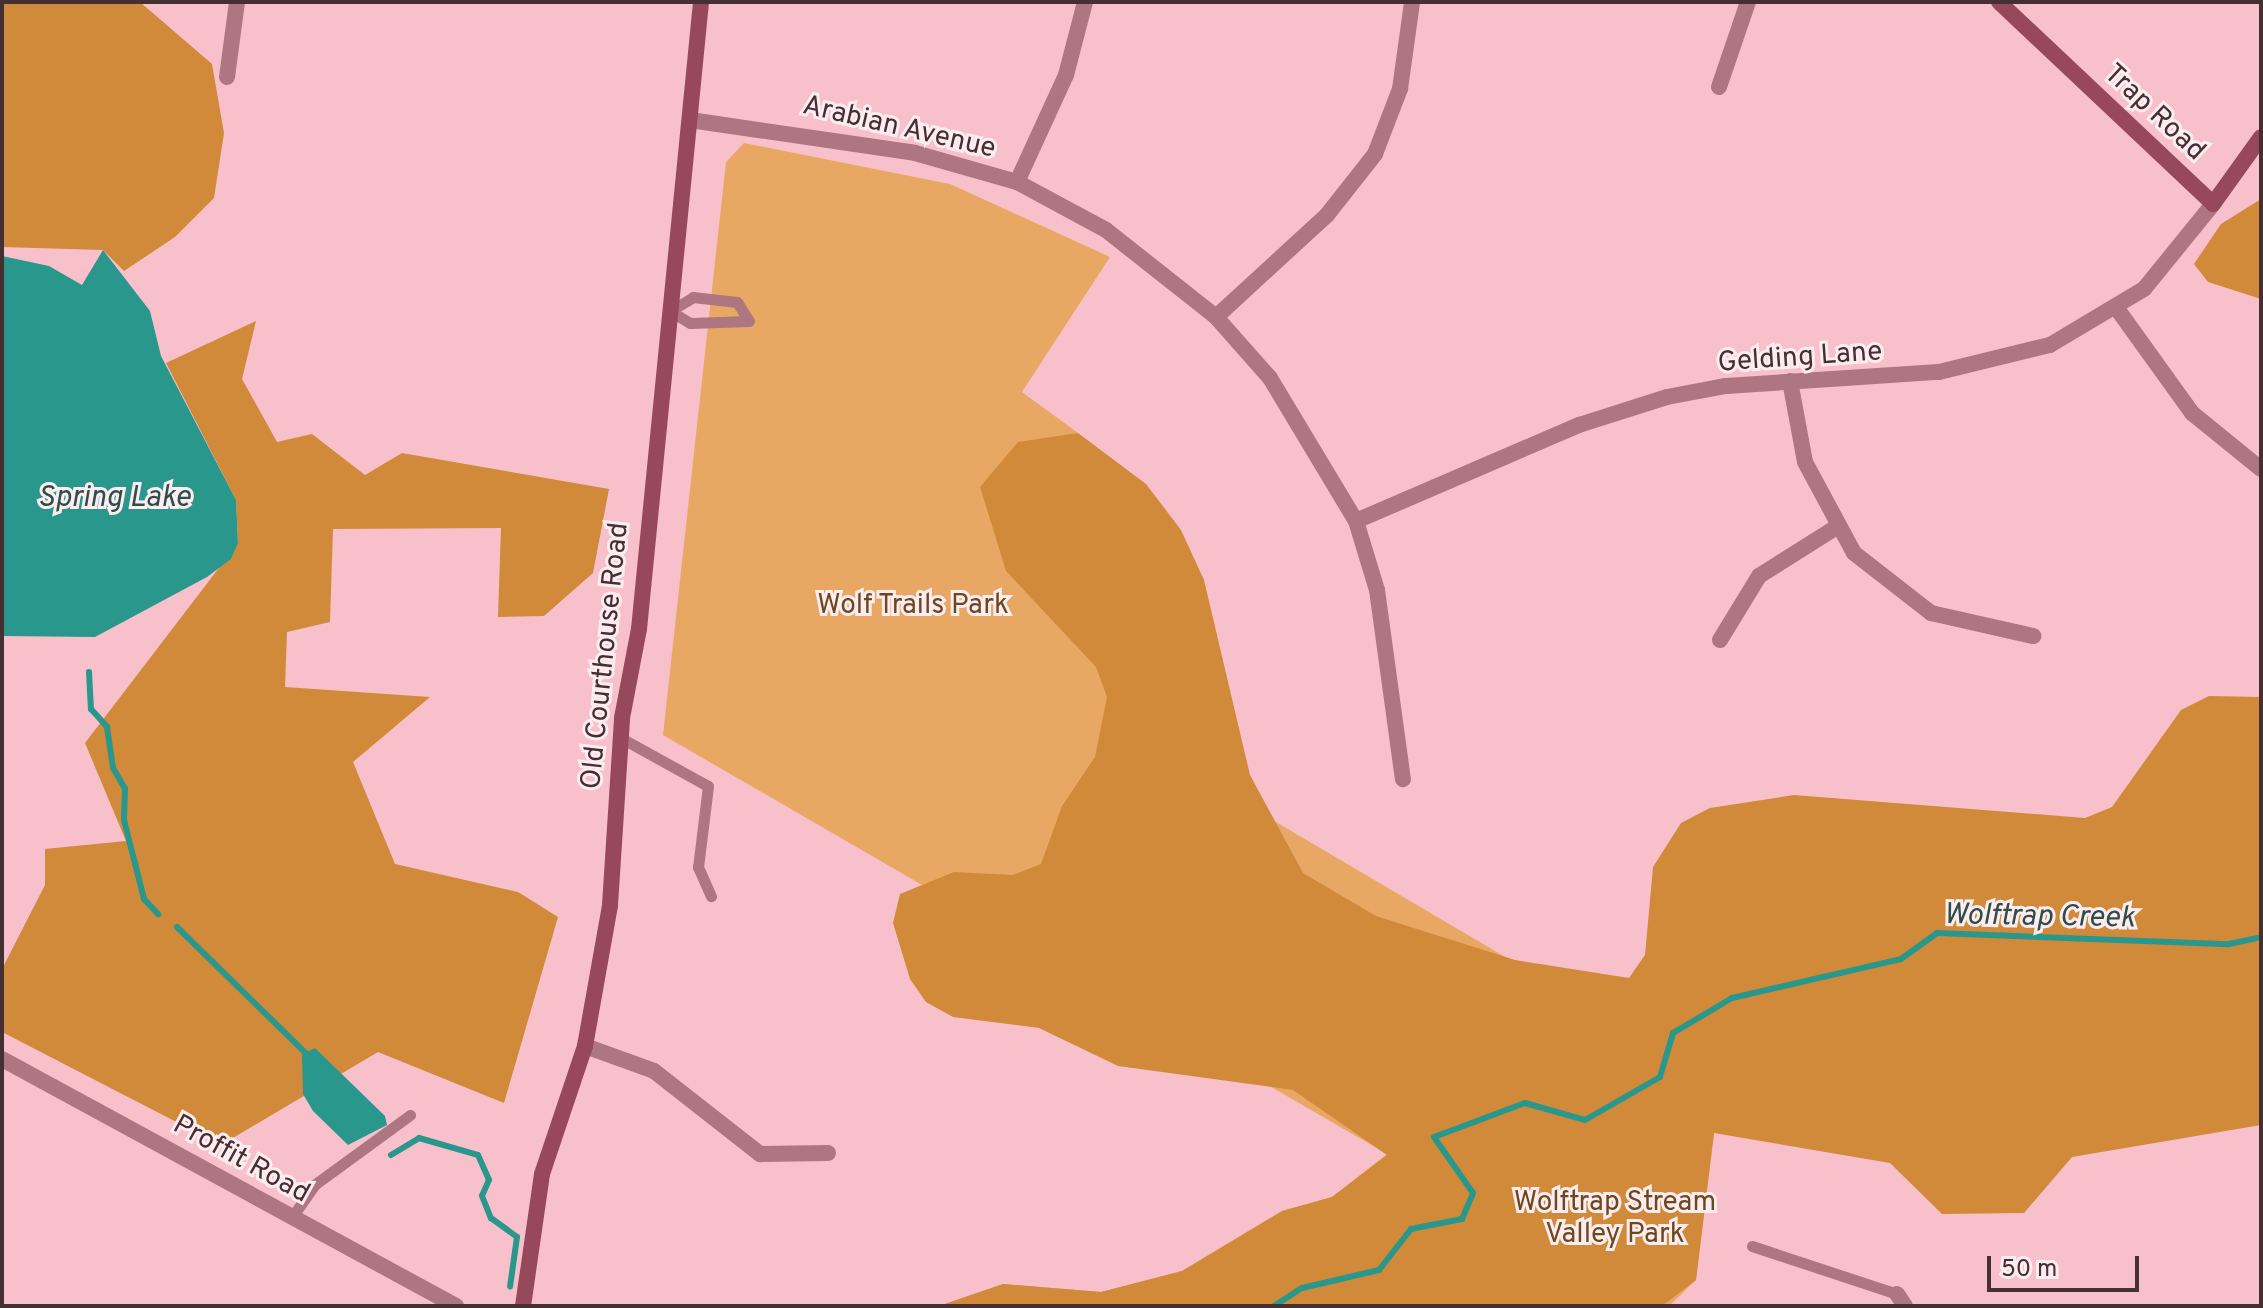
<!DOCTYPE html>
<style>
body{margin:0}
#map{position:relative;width:2263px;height:1308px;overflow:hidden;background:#f7c0ca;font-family:Overpass,sans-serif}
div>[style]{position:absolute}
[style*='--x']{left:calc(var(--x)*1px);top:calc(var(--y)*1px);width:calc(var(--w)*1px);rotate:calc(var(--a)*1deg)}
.green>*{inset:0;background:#e8a864}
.forest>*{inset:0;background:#d18a39}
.water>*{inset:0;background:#2a978d}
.stream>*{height:6px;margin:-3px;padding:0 3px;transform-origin:3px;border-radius:3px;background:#2a978d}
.lane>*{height:11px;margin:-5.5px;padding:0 5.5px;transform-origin:5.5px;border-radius:5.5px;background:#ae7681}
.street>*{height:16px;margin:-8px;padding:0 8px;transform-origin:8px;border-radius:8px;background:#ae7681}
.secondary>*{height:16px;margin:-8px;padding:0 8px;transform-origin:8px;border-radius:8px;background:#98485b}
span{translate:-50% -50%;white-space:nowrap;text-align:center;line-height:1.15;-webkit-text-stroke:6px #feedf0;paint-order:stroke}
.street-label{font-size:28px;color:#442f33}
.park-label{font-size:28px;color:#6d481e}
.water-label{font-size:30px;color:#2e4e4a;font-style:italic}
.frame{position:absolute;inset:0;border:4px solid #442f33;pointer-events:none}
.scale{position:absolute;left:1987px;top:1256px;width:152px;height:36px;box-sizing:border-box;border:4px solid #442f33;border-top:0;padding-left:10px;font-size:24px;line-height:28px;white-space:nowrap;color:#442f33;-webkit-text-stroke:6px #feedf0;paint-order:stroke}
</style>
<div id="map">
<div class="green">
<i style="clip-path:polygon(744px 143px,950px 184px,1110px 257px,1022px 392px,1078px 433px,1208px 782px,1731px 1090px,1714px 1133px,1696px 1280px,1669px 1306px,939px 1306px,1003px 1284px,1101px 1292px,1182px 1271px,1282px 1211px,1332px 1197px,1387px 1154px,663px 735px,726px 162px)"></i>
</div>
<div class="forest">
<i style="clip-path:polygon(2px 2px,140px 2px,212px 64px,224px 133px,214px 198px,175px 237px,124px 271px,103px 250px,2px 247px)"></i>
<i style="clip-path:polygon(2261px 199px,2261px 299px,2208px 282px,2194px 264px,2221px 224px)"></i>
<i style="clip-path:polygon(256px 321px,242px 379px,277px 442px,312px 434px,365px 475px,402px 453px,609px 489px,593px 573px,544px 616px,498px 617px,501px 528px,333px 529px,330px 622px,287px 632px,285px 687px,430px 697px,353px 762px,395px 864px,518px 892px,558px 917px,504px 1103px,378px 1052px,221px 1145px,2px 1032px,2px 969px,45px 885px,45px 849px,126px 841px,85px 743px,238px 543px,236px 500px,166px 363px)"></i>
<i style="clip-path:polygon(1078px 433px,1146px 484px,1181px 530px,1204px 580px,1250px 775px,1303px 873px,1376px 916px,1515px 960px,1629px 978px,1645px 955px,1653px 867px,1681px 823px,1710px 808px,1794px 795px,2085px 818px,2112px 807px,2181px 710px,2209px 696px,2261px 697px,2261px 1125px,2072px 1157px,2024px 1213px,1942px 1214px,1890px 1163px,1714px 1133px,1696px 1280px,1662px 1306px,939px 1306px,1003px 1284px,1101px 1292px,1182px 1271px,1282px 1211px,1332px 1197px,1387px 1155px,1293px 1090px,1118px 1066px,1039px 1028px,953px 1017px,926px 1002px,910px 979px,893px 923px,900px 894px,954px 872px,1013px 875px,1041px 864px,1062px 806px,1095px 757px,1107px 697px,1096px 667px,1006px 571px,980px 487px,1018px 442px)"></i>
</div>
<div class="water">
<i style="clip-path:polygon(103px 250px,150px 311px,161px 356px,236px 500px,238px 543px,231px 559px,207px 577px,95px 637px,2px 636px,2px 256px,49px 266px,82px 285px)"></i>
<i style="clip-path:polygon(315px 1048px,385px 1116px,387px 1125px,348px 1145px,313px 1111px,303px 1094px,302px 1054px)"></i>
</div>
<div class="stream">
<i style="--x:89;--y:672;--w:37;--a:87"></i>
<i style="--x:91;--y:709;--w:24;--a:48"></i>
<i style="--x:107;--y:727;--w:41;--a:81.7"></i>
<i style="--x:113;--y:768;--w:24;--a:60"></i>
<i style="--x:125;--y:789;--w:31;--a:92"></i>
<i style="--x:124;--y:820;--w:81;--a:75.8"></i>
<i style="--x:144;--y:899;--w:21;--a:47"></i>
<i style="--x:177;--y:927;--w:187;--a:44.4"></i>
<i style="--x:391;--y:1155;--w:33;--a:-31"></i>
<i style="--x:419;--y:1138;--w:61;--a:16.1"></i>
<i style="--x:478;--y:1155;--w:27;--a:66"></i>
<i style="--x:489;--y:1180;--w:17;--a:114"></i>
<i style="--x:482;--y:1196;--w:24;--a:68"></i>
<i style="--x:491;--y:1218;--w:32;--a:36"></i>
<i style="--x:517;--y:1237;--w:50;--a:98"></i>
<i style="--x:1274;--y:1306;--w:33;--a:-33"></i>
<i style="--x:1302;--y:1288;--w:79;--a:-13.2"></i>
<i style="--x:1379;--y:1270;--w:52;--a:-52"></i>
<i style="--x:1411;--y:1229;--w:52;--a:-11.1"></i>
<i style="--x:1462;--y:1219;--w:28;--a:-67"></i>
<i style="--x:1473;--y:1193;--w:68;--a:-124.9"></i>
<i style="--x:1434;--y:1137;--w:97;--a:-20.5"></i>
<i style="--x:1525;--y:1103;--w:62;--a:15.8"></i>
<i style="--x:1585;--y:1120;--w:86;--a:-29.8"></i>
<i style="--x:1660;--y:1077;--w:46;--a:-73.5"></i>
<i style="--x:1673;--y:1033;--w:69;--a:-30.7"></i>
<i style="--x:1732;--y:998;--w:173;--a:-13"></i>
<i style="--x:1901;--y:959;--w:44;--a:-35.8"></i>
<i style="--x:1937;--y:933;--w:292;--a:2.2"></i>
<i style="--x:2229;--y:944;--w:33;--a:-12"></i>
</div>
<div class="lane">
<i style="--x:693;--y:297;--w:44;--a:6.5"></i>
<i style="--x:737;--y:302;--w:22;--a:58"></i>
<i style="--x:749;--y:321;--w:59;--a:178.1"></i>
<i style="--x:690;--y:323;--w:23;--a:-149"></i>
<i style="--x:670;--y:311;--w:27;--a:-31"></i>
<i style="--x:621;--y:738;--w:99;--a:28.9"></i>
<i style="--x:708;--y:786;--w:82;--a:97"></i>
<i style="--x:698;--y:867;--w:32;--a:66"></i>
<i style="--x:292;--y:1217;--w:39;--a:-55"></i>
<i style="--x:314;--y:1185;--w:119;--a:-36.1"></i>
<i style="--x:1752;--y:1246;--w:153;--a:18.3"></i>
</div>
<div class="street">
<i style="--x:227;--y:77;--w:76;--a:-82.4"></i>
<i style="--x:1719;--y:87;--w:90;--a:-71.2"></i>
<i style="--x:690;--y:120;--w:227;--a:8.3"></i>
<i style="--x:915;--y:153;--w:106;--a:15.9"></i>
<i style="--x:1017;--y:182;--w:101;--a:28.3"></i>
<i style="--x:1106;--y:230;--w:140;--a:38.3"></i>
<i style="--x:1216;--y:317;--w:81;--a:48.5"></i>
<i style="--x:1270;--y:378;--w:167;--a:59"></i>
<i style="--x:1356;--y:521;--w:72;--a:73.1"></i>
<i style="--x:1377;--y:590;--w:191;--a:82.2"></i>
<i style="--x:1017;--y:182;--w:118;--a:-65.4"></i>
<i style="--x:1066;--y:75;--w:75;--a:-75.4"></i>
<i style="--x:2118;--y:310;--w:127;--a:54.3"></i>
<i style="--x:2192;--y:413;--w:89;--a:39.1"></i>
<i style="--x:1216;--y:317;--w:151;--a:-42.6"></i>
<i style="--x:1327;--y:215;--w:78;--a:-51.8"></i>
<i style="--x:1375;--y:154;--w:70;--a:-69"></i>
<i style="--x:1400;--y:89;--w:88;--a:-82.1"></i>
<i style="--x:1790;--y:381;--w:82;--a:79.5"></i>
<i style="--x:1805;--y:462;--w:103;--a:61.7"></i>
<i style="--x:1854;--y:553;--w:98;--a:37.9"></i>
<i style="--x:1931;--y:613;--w:105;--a:12.7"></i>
<i style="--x:1356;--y:521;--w:243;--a:-23.3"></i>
<i style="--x:1579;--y:425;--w:92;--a:-17.7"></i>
<i style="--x:1667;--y:397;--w:60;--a:-10.6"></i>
<i style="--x:1726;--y:386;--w:213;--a:-3.8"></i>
<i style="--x:1939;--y:372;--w:114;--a:-13.7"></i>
<i style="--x:2050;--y:345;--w:109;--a:-30.8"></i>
<i style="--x:2144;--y:289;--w:109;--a:-50.9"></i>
<i style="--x:1720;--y:640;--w:75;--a:-58.6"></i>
<i style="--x:1759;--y:576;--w:90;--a:-32.3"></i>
<i style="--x:585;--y:1046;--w:73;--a:19.9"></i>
<i style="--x:654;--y:1071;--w:135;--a:38.1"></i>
<i style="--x:760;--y:1154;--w:68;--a:-0.8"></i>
<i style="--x:2;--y:1059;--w:517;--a:28.55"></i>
<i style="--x:1897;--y:1294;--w:14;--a:56"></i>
</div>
<div class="secondary">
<i style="--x:1999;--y:2;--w:294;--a:43.3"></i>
<i style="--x:2213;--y:204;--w:82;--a:-54.4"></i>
<i style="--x:523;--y:1306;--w:133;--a:-81.8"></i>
<i style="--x:542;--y:1174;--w:135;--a:-71.4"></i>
<i style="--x:585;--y:1046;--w:143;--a:-79.9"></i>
<i style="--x:610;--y:905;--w:187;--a:-86.3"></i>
<i style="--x:622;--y:718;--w:91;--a:-79.2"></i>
<i style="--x:639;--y:629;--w:630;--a:-84.35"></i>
</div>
<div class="street-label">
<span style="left:2154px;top:113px;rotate:43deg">Trap Road</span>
<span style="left:899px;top:128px;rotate:13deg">Arabian Avenue</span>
<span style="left:1800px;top:358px;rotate:-4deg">Gelding Lane</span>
<span style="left:606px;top:656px;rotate:-84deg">Old Courthouse Road</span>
<span style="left:241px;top:1160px;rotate:29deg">Proffit Road</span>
</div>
<div class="park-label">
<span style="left:913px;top:606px">Wolf Trails Park</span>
<span style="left:1615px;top:1219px">Wolftrap Stream<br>Valley Park</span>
</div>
<div class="water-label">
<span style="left:114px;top:499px">Spring Lake</span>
<span style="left:2039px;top:918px;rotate:1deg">Wolftrap Creek</span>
</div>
<div class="frame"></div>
<div class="scale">50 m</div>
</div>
